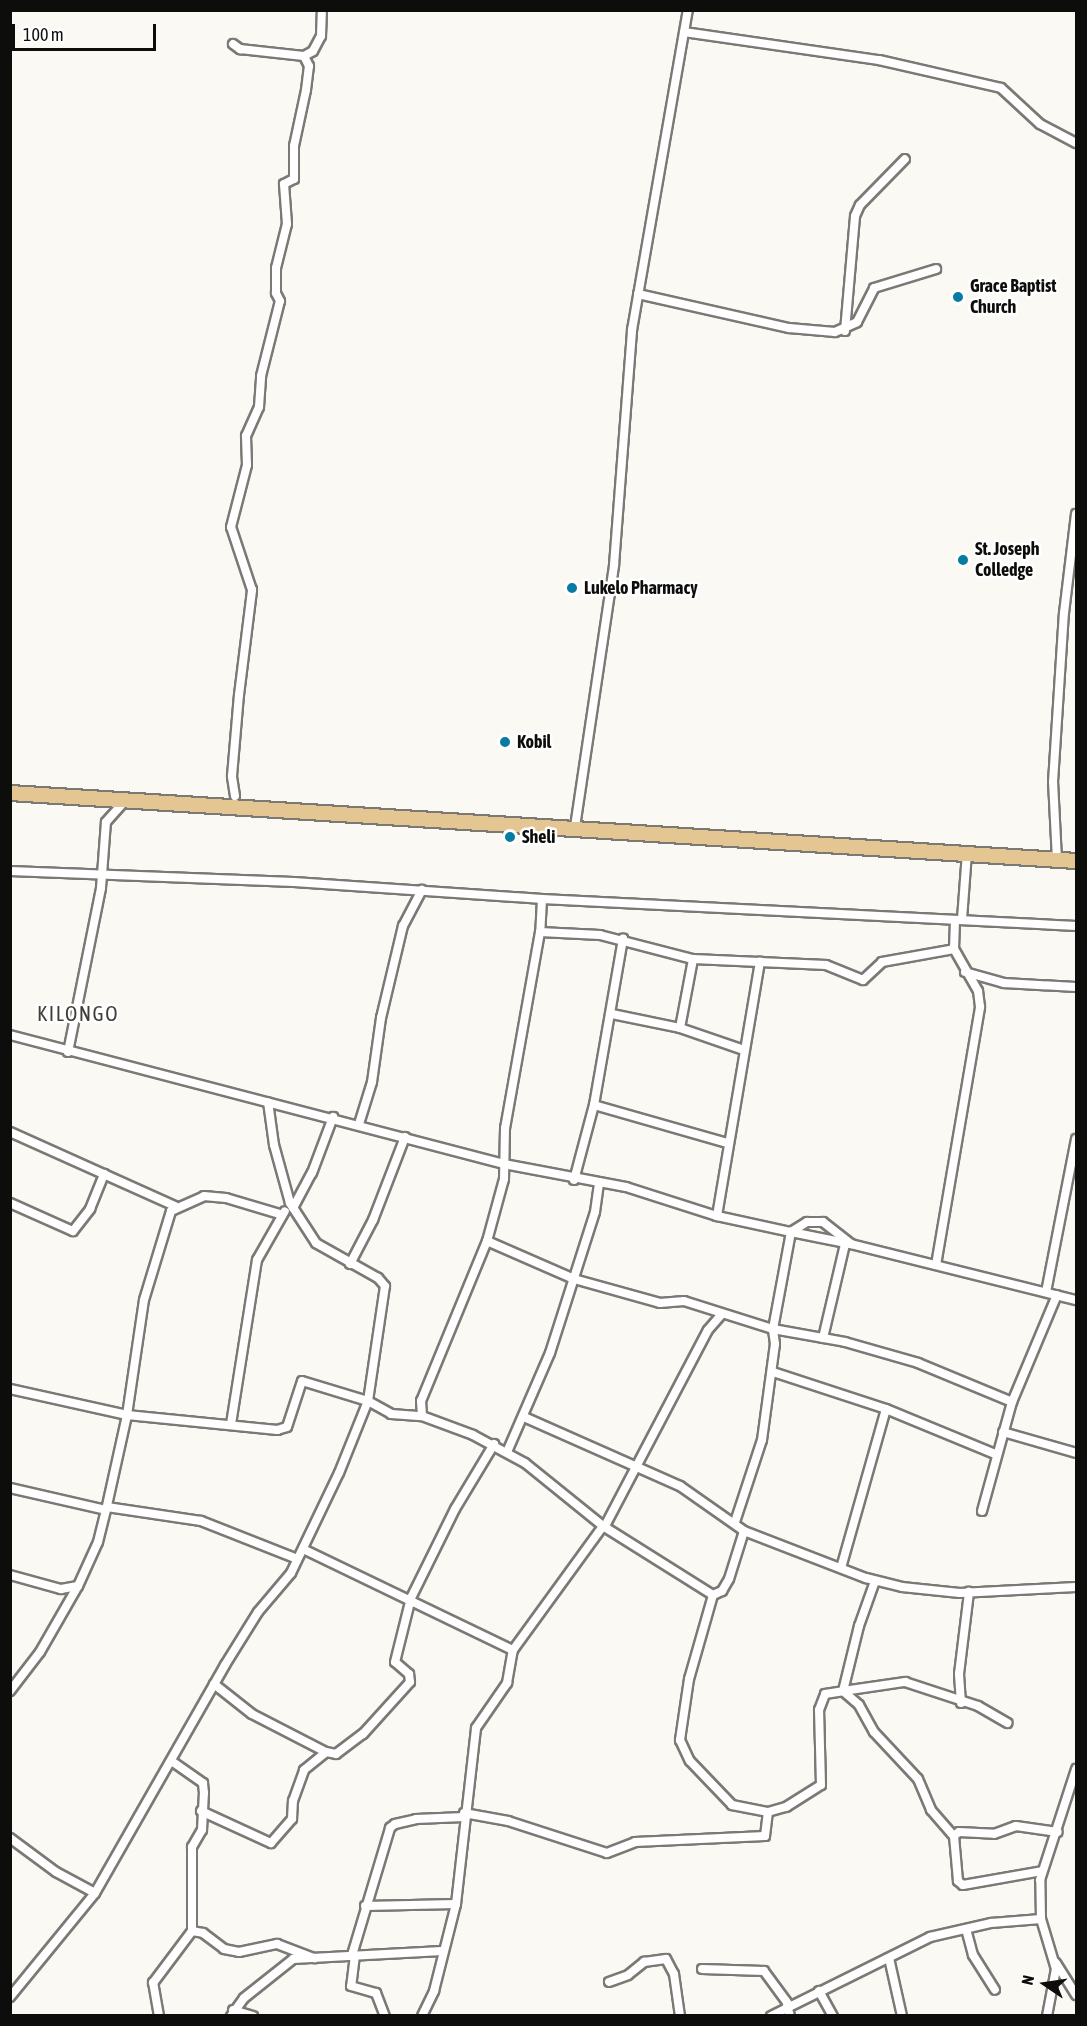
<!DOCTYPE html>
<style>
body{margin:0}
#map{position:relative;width:1087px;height:2026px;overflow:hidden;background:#fbf9f4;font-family:"Asap Condensed",sans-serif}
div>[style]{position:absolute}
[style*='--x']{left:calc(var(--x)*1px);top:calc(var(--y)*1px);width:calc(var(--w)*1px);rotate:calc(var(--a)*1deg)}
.roads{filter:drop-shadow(2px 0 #7c7975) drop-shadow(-2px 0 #7c7975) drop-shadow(0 2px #7c7975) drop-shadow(0 -2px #7c7975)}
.minor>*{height:8px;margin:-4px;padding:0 4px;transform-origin:4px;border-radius:4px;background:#fff}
.trunk>*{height:14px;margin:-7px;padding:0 7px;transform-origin:7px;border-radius:7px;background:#e4c692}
.dots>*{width:16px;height:16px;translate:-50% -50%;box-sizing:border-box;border:3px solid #fff;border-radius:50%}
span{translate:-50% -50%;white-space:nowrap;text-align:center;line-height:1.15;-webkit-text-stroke:5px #fff;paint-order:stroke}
.poi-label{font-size:18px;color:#0d0d0b;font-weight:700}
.left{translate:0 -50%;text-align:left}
.quarter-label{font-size:21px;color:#403e3a;letter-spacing:1.5px}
.frame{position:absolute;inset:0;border:12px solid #0d0d0b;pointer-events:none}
.north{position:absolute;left:1015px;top:1954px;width:60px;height:60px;-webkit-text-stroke:4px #fff;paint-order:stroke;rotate:283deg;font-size:16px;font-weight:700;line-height:24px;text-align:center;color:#0d0d0b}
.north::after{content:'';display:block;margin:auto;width:21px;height:27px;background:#0d0d0b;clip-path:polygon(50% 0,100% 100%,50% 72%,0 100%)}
.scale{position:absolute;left:12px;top:24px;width:144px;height:27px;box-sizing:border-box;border:3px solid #0d0d0b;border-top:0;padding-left:8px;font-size:18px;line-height:21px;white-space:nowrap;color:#0d0d0b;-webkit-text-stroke:4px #fff;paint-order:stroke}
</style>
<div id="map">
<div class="roads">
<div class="minor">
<i style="--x:684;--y:32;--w:197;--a:8.2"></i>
<i style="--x:879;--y:60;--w:125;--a:12.9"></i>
<i style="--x:1001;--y:88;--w:53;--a:42.7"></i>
<i style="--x:1040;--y:124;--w:41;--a:27.8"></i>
<i style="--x:233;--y:44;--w:9;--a:36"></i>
<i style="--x:240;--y:49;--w:64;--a:6.2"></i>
<i style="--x:304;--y:56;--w:10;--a:-29"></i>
<i style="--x:313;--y:51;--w:17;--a:-62"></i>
<i style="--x:321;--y:36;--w:26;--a:-88"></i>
<i style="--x:638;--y:294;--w:155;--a:12.7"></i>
<i style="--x:789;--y:328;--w:46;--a:5"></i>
<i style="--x:835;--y:332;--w:24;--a:-24"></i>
<i style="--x:857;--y:322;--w:38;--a:-63"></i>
<i style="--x:874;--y:288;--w:65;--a:-17"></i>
<i style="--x:845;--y:331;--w:115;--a:-85"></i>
<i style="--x:855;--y:216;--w:12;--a:-66"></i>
<i style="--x:860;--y:205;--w:64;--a:-45.6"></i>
<i style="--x:235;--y:796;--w:20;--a:-99"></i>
<i style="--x:232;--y:776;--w:81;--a:-85.1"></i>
<i style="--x:239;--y:695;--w:106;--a:-82.9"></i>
<i style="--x:252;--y:590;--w:66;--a:-108.4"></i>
<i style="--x:231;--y:527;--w:64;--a:-75.5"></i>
<i style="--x:247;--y:465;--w:29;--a:-92"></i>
<i style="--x:246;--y:436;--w:32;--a:-66"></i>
<i style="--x:259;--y:407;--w:31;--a:-86"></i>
<i style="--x:261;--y:376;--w:77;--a:-75.8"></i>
<i style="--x:280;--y:301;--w:9;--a:-117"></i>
<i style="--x:276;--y:293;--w:25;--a:-90"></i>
<i style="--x:276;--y:268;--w:45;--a:-76"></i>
<i style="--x:287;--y:224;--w:40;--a:-94.3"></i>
<i style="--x:284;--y:184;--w:11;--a:-27"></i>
<i style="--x:294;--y:179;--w:33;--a:-90"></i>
<i style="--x:294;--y:146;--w:57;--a:-77.9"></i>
<i style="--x:306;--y:90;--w:24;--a:-83"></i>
<i style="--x:309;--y:66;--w:11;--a:-117"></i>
<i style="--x:575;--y:827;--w:265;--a:-81.5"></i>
<i style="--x:614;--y:565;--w:236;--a:-85.6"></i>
<i style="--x:632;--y:330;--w:325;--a:-80.1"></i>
<i style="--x:1057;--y:860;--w:78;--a:-92.9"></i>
<i style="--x:1053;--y:782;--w:169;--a:-86.3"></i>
<i style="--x:1064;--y:613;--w:100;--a:-83.1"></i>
<i style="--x:10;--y:871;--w:284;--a:2.2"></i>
<i style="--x:294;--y:882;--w:249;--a:3.9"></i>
<i style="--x:542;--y:899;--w:535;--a:2.89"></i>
<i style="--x:542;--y:899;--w:33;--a:93"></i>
<i style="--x:540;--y:932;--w:199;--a:100.1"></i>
<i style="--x:505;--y:1128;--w:51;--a:91.1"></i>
<i style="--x:504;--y:1179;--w:64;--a:105.3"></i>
<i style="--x:487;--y:1241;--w:173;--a:112.4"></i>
<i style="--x:421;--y:1401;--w:15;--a:86"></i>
<i style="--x:422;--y:1416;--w:54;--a:20.4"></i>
<i style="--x:473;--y:1435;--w:59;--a:28.3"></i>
<i style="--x:525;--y:1463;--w:100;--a:38.9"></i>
<i style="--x:603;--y:1526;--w:130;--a:32.1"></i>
<i style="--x:713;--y:1595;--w:10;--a:-24"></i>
<i style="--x:722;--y:1591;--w:14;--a:-60"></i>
<i style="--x:729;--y:1579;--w:50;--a:-72.6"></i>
<i style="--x:744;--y:1531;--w:131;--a:21.1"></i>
<i style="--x:866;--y:1578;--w:37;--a:14"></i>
<i style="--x:902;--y:1587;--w:58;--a:5.9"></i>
<i style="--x:960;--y:1593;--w:116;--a:-3"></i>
<i style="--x:962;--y:919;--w:67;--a:-85.7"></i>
<i style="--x:540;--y:932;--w:60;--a:2.9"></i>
<i style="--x:600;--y:935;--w:96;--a:14.5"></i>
<i style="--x:693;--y:959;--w:133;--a:2.6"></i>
<i style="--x:826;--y:965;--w:40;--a:22"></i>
<i style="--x:863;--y:980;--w:26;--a:-43"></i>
<i style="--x:882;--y:962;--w:73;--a:-10.2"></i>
<i style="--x:965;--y:972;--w:41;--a:15.8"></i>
<i style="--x:1004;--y:983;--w:72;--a:3.2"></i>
<i style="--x:612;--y:1014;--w:69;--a:11.6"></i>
<i style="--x:680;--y:1028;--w:68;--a:19"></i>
<i style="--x:680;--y:1028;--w:70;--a:-79.3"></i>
<i style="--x:10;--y:1035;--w:511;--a:14.64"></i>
<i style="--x:504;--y:1164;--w:124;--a:10.7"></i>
<i style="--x:626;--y:1187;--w:96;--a:17.7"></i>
<i style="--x:717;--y:1216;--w:76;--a:12.2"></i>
<i style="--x:791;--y:1232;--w:19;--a:-32"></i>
<i style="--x:807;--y:1222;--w:16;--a:0"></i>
<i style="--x:823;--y:1222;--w:36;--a:38"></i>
<i style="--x:851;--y:1244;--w:232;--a:14"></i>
<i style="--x:68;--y:1052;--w:167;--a:-78.6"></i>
<i style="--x:101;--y:888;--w:66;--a:-85.7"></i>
<i style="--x:106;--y:822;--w:28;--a:-48"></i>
<i style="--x:594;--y:1105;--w:138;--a:15.9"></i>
<i style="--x:359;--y:1124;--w:44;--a:-72.8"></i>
<i style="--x:372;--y:1082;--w:65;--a:-82"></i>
<i style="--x:381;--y:1018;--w:95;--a:-76.6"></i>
<i style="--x:403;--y:926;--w:41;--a:-62.2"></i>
<i style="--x:10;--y:1132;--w:181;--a:24.2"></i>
<i style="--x:574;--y:1180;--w:78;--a:-75.1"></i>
<i style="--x:594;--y:1105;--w:169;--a:-80.1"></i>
<i style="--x:10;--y:1203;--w:69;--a:24"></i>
<i style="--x:73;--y:1231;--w:28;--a:-52"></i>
<i style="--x:90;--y:1209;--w:38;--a:-68"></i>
<i style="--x:293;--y:1208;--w:40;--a:-62"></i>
<i style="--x:312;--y:1173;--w:60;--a:-69.4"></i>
<i style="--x:717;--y:1216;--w:258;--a:-80.4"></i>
<i style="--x:487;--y:1241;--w:95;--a:23.6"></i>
<i style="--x:574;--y:1279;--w:89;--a:15.6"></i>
<i style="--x:660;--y:1303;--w:24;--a:-5"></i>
<i style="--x:684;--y:1301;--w:93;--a:17.5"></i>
<i style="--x:773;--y:1329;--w:73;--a:10.2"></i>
<i style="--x:845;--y:1342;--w:76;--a:16"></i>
<i style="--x:918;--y:1363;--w:102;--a:22.5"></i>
<i style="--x:350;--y:1264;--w:50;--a:-62.4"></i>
<i style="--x:373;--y:1220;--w:89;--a:-68.9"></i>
<i style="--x:936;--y:1265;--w:262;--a:-80.3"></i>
<i style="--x:980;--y:1007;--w:16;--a:-97"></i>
<i style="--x:978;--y:991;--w:48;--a:-119.7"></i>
<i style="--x:954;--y:949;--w:29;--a:-88"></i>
<i style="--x:1046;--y:1292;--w:156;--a:-78.9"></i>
<i style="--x:823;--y:1338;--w:97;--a:-76.8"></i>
<i style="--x:773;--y:1372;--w:119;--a:18.1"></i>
<i style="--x:886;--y:1409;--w:118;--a:22.4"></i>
<i style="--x:10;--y:1389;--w:120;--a:12.5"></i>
<i style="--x:127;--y:1415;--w:151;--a:5.7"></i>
<i style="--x:277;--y:1430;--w:10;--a:-17"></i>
<i style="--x:287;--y:1427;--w:48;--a:-71.9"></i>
<i style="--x:302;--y:1381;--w:69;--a:16.9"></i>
<i style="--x:368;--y:1401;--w:26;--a:29"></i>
<i style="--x:391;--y:1414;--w:31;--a:4"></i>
<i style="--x:524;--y:1417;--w:171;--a:23.9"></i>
<i style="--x:680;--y:1486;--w:78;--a:35.1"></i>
<i style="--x:231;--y:1424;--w:166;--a:-81"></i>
<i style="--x:257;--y:1260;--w:56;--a:-60.3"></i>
<i style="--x:1003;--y:1432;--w:76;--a:16"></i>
<i style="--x:507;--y:1452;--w:108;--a:-66.5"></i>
<i style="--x:550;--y:1353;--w:148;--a:-72.3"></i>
<i style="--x:595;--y:1212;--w:30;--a:-82"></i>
<i style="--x:10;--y:1488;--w:98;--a:12.9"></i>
<i style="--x:107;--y:1507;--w:95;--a:8.5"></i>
<i style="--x:201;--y:1521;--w:101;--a:21.5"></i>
<i style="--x:982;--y:1511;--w:113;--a:-74.6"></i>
<i style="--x:1012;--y:1402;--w:116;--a:-67.2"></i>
<i style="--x:735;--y:1522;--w:86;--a:-71.8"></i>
<i style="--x:762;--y:1440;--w:97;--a:-82.3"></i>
<i style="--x:775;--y:1344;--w:15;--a:-98"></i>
<i style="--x:773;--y:1329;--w:99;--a:-79.5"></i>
<i style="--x:791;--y:1232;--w:61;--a:11.3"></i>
<i style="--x:605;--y:1526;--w:221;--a:-62.3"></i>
<i style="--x:708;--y:1330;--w:20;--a:-49"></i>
<i style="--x:303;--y:1549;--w:233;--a:25.7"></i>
<i style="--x:841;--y:1568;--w:165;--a:-74.2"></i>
<i style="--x:10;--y:1575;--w:53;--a:15.4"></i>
<i style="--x:61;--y:1589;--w:17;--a:-10"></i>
<i style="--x:78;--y:1586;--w:48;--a:-65.6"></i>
<i style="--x:98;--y:1542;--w:33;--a:-76"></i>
<i style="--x:106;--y:1510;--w:97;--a:-77.5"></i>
<i style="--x:127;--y:1415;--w:116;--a:-81.6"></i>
<i style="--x:144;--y:1300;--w:93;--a:-73.1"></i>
<i style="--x:171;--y:1211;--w:36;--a:-24"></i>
<i style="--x:204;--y:1196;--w:22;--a:5"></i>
<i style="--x:226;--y:1198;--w:59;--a:16.6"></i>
<i style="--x:713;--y:1595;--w:87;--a:105.9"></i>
<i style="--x:689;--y:1679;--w:62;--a:98.4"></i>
<i style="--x:680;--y:1740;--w:23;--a:65"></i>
<i style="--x:690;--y:1761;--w:61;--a:46.3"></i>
<i style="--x:732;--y:1805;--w:37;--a:11"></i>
<i style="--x:214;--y:1684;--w:48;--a:38.3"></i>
<i style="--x:252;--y:1714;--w:83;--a:27.2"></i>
<i style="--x:326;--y:1752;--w:10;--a:11"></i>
<i style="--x:336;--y:1754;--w:34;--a:-37"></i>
<i style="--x:363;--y:1734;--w:70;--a:-47.9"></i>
<i style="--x:410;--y:1682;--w:8;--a:-97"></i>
<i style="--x:409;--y:1674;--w:18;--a:-139"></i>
<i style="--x:395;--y:1662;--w:66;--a:-76"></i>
<i style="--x:411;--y:1598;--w:99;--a:-63.7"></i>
<i style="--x:455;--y:1509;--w:76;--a:-59"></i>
<i style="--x:10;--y:1691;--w:49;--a:-52.4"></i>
<i style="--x:40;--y:1652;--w:76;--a:-60.1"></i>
<i style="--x:843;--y:1691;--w:21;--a:41"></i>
<i style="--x:859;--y:1705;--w:31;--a:61"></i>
<i style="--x:874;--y:1732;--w:64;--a:46.9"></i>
<i style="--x:918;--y:1779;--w:34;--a:67"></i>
<i style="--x:931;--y:1810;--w:35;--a:49"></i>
<i style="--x:954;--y:1836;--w:6;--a:-39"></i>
<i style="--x:959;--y:1832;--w:35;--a:3"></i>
<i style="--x:994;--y:1834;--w:23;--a:-20"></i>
<i style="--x:1016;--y:1826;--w:42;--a:8.1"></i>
<i style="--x:843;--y:1691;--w:63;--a:-8.3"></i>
<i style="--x:905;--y:1682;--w:77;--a:18.2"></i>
<i style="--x:978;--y:1706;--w:34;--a:30"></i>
<i style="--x:961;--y:1703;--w:29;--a:-94"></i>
<i style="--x:959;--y:1674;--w:83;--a:-83"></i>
<i style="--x:201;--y:1811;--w:77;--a:24.6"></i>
<i style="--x:271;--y:1843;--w:32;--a:-49"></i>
<i style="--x:292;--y:1819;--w:18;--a:-87"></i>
<i style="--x:293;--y:1801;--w:33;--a:-70"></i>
<i style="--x:304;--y:1770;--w:28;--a:-39"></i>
<i style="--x:464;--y:1813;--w:45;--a:10.3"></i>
<i style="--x:508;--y:1821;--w:104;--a:17.9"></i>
<i style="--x:607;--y:1853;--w:30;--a:-21"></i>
<i style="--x:635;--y:1842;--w:130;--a:-2.6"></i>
<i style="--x:765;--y:1836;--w:24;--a:-83"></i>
<i style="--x:768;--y:1812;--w:19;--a:-16"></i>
<i style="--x:786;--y:1807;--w:41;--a:-32.2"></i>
<i style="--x:821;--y:1785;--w:75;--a:-91.5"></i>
<i style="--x:819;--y:1710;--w:17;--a:-69"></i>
<i style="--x:825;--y:1694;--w:18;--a:-9"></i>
<i style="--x:843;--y:1691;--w:67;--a:-76.2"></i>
<i style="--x:859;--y:1626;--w:48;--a:-70.4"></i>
<i style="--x:954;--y:1836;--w:45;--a:84.9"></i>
<i style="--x:958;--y:1881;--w:6;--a:39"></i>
<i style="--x:963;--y:1885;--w:80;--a:-10"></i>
<i style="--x:10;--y:1838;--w:57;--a:36.5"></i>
<i style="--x:56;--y:1872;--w:44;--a:28.3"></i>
<i style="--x:365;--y:1906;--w:91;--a:-1.3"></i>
<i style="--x:966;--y:1929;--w:27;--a:75"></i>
<i style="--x:973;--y:1955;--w:41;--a:57.8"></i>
<i style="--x:192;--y:1931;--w:11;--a:10"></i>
<i style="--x:203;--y:1933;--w:26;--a:37"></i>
<i style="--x:224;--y:1949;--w:15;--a:11"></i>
<i style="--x:239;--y:1952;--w:39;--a:-12"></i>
<i style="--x:277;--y:1944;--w:40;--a:21"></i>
<i style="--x:352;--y:1955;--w:133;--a:-73.3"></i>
<i style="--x:390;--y:1828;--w:6;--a:-39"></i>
<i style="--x:395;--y:1824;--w:22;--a:-13"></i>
<i style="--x:416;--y:1819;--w:48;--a:-2.4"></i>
<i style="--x:355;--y:1955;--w:31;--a:97"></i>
<i style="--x:351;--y:1986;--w:26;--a:16"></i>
<i style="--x:376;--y:1993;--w:25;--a:69"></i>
<i style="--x:889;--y:1958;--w:59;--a:77.4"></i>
<i style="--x:1056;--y:1963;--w:38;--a:58"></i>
<i style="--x:702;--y:1969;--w:62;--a:1.8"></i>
<i style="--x:764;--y:1971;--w:42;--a:53.7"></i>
<i style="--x:609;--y:1982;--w:20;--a:-20"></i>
<i style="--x:628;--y:1975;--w:21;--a:-39"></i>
<i style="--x:644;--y:1962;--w:22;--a:-8"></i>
<i style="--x:666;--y:1959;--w:17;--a:62"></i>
<i style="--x:674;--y:1974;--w:42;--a:81.9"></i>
<i style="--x:819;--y:1991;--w:29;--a:61"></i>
<i style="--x:10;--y:1997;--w:134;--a:-50.7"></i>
<i style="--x:95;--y:1893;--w:262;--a:-60.3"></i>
<i style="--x:225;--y:1665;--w:62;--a:-58.1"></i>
<i style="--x:258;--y:1612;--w:51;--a:-49.8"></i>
<i style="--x:291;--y:1573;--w:111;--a:-64.4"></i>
<i style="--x:339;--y:1473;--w:78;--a:-68.1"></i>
<i style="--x:368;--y:1401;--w:116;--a:-81.6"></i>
<i style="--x:385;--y:1286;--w:11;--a:-131"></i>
<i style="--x:378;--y:1278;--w:71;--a:-150.6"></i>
<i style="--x:316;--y:1243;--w:48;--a:-123"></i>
<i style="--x:290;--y:1203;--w:60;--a:-105.4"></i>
<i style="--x:274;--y:1145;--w:43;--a:-97.9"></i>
<i style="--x:787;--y:2006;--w:10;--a:73"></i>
<i style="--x:233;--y:2010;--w:21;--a:17"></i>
<i style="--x:159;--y:2016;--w:34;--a:-100"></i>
<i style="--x:153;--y:1983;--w:65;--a:-53.1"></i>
<i style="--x:192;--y:1931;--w:84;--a:-90"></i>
<i style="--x:192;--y:1847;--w:20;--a:-60"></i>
<i style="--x:202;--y:1830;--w:37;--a:-87"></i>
<i style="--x:204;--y:1793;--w:10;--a:-96"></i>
<i style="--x:203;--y:1783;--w:38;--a:-145"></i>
<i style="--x:231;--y:2016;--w:22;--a:-54"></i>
<i style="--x:244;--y:1998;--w:63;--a:-38.5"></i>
<i style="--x:293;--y:1959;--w:149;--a:-3.1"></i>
<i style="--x:422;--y:2016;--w:28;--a:-64"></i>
<i style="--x:434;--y:1991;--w:90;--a:-75.8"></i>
<i style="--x:456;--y:1904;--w:177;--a:-83.5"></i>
<i style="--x:476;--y:1728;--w:55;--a:-55.4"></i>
<i style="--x:507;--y:1683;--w:34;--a:-80"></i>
<i style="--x:513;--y:1650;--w:153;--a:-54"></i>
<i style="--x:771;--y:2016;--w:178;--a:-26.4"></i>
<i style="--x:930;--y:1937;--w:63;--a:-12.9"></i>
<i style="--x:991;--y:1923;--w:50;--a:-4.6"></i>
<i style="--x:1047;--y:2016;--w:48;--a:-79.2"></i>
<i style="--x:1056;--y:1969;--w:52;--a:-106.7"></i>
<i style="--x:1041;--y:1919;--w:39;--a:-91"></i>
<i style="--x:1040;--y:1880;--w:117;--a:-72"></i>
</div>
<div class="trunk">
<i style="--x:10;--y:793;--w:1068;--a:3.65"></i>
</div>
</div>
<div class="dots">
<i style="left:958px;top:297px;background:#087ba3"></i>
<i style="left:963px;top:560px;background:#087ba3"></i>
<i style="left:572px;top:588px;background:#087ba3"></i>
<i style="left:505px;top:742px;background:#087ba3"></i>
<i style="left:510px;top:837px;background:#087ba3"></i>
</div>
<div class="poi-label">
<span class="left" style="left:970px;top:297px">Grace Baptist<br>Church</span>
<span class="left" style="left:975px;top:560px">St. Joseph<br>Colledge</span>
<span class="left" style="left:584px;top:588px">Lukelo Pharmacy</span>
<span class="left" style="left:517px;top:742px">Kobil</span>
<span class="left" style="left:522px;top:837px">Sheli</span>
</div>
<div class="quarter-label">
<span style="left:78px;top:1013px">KILONGO</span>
</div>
<div class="frame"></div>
<div class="north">N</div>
<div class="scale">100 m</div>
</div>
